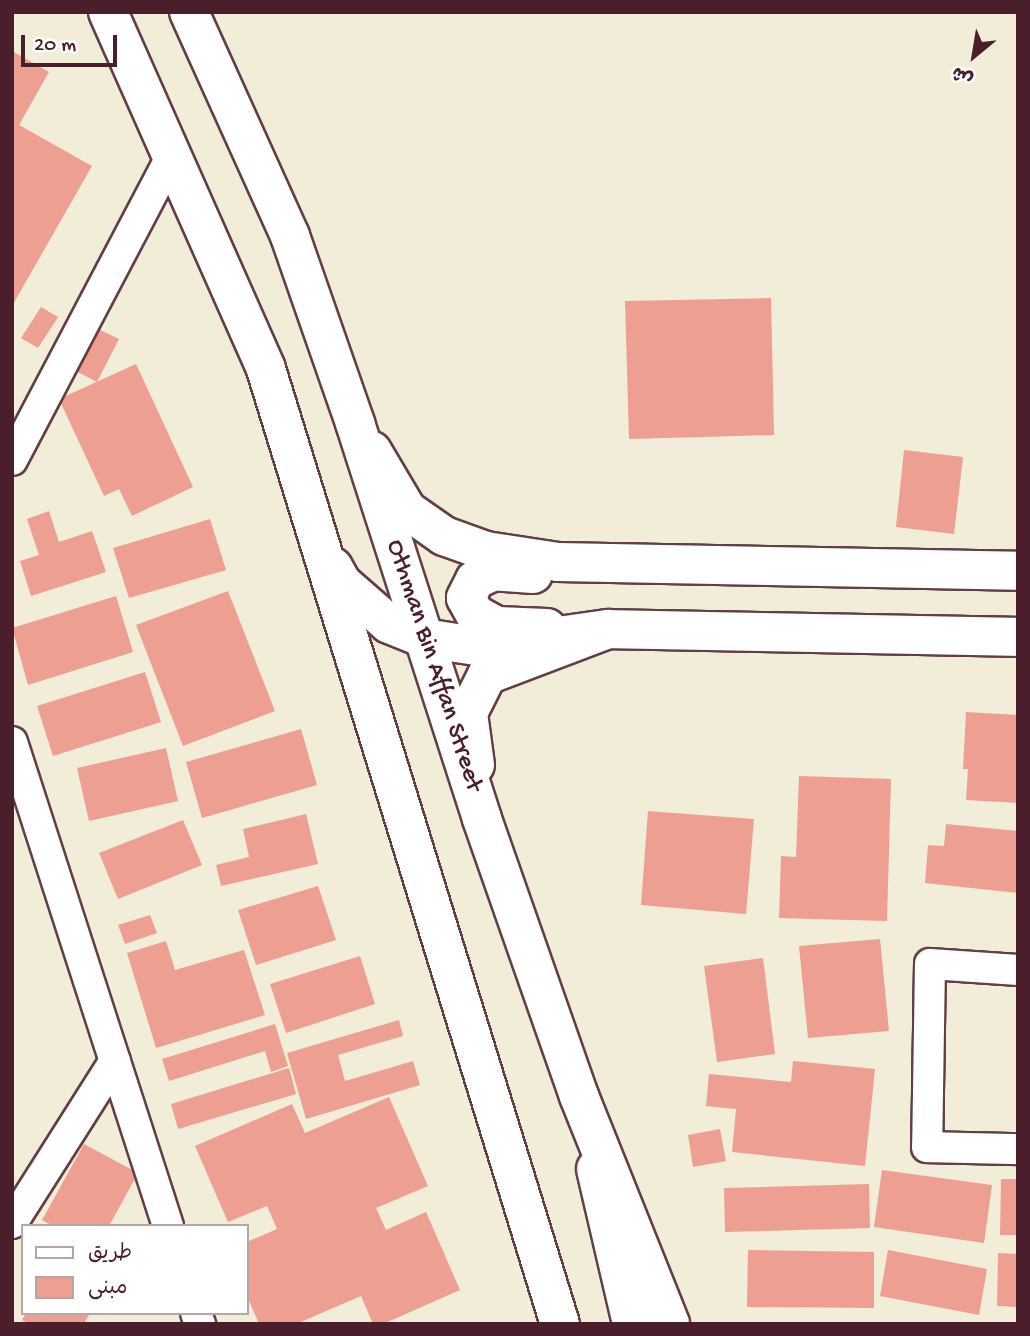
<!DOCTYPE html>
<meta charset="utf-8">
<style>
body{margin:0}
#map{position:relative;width:1030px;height:1336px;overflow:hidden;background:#f1edd8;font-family:"Gochi Hand","Playpen Sans Arabic",sans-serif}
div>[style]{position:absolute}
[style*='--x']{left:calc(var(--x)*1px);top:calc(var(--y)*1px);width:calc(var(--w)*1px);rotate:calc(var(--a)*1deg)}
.building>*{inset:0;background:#ed9f91}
.roads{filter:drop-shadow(2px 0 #633e45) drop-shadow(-2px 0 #633e45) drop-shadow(0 2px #633e45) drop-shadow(0 -2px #633e45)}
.street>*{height:30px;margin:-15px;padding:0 15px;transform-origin:15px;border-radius:15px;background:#fff}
.secondary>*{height:38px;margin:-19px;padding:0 19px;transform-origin:19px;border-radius:19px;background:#fff}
.primary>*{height:38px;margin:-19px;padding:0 19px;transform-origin:19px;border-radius:19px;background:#fff}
span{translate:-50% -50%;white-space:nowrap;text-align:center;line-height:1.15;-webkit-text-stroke:5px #fff;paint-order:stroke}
.street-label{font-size:26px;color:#4a1f2b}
.frame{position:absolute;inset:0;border:14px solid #4a1f2b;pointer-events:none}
.legend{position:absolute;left:21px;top:1224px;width:228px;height:91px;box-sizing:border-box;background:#fff;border:2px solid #b7a5aa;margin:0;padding:9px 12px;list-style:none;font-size:21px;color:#4a1f2b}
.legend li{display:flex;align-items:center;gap:14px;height:35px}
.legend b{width:35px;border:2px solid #b7a5aa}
.north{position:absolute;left:939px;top:21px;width:70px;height:70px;-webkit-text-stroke:5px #fff;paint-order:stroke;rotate:210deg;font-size:19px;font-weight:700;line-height:28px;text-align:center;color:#4a1f2b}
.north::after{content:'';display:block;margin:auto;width:24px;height:32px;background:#4a1f2b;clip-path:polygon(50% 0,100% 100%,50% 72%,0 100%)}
.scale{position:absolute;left:21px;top:35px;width:96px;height:32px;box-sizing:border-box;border:4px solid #4a1f2b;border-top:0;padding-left:9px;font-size:21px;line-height:24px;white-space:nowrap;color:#4a1f2b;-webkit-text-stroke:5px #fff;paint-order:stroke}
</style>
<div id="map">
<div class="building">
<i style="clip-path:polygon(12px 51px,49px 72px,19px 125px,92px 166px,12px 306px)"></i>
<i style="clip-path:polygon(771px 298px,774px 435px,629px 439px,625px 301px)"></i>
<i style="clip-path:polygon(41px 307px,58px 317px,38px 348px,21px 338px)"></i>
<i style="clip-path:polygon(96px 328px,119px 339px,97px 382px,74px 370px)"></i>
<i style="clip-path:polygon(136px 364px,193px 487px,132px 516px,119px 489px,104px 496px,59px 399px)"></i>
<i style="clip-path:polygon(904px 450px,963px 457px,954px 534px,896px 527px)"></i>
<i style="clip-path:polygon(49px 511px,59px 542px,92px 531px,106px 572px,31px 596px,20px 561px,39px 555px,27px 519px)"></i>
<i style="clip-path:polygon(210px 519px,226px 570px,129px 598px,113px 548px)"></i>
<i style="clip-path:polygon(228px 591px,275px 711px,183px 746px,136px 625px)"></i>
<i style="clip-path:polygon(116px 596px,133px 652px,28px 685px,12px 628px)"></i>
<i style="clip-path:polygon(145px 672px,161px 722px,53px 756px,37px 706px)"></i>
<i style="clip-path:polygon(966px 712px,1018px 715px,1018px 803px,966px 800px,968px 769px,963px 769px)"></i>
<i style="clip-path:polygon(301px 729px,317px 785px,202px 818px,186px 762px)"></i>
<i style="clip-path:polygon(166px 748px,178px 801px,89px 821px,77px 768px)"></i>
<i style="clip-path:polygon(799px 776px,891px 779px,887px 921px,779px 918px,781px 856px,796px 857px)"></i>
<i style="clip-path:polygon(648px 811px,754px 819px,746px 914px,641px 905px)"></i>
<i style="clip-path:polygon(306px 814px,318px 864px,221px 886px,216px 865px,249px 857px,243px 829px)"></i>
<i style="clip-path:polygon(183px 820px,202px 865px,118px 899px,99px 853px)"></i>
<i style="clip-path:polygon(946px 824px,1018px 831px,1018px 893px,925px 883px,928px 845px,944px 846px)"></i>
<i style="clip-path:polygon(318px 886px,336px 940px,256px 965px,238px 910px)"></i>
<i style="clip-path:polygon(150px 915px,157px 933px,125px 944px,118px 925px)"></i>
<i style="clip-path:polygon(880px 939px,889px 1031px,808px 1038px,799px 946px)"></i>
<i style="clip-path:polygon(166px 941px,175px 970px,244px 950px,265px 1015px,156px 1048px,127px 953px)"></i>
<i style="clip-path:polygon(360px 956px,375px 1004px,286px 1033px,270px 984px)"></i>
<i style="clip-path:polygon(763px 958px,775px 1054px,717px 1062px,704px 966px)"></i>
<i style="clip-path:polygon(399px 1020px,403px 1036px,338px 1055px,345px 1081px,413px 1061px,420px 1085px,306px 1119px,287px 1053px)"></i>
<i style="clip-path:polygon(275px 1024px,288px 1066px,271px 1072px,265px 1051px,169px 1081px,162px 1059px)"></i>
<i style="clip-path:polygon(793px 1061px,875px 1069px,865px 1166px,732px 1152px,736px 1109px,706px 1106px,709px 1074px,791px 1082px)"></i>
<i style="clip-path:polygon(289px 1068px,296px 1094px,178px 1129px,171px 1104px)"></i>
<i style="clip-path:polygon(389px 1097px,428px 1186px,376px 1208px,386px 1230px,426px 1212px,460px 1290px,383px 1324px,373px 1324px,361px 1296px,296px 1324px,259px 1324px,247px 1296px,247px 1242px,277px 1229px,267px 1206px,228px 1222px,195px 1146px,292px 1104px,305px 1133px)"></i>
<i style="clip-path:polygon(720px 1129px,726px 1161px,693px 1167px,688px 1135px)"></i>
<i style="clip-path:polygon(84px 1144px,138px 1173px,109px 1226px,53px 1226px,42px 1220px)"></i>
<i style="clip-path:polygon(882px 1170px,992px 1185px,984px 1243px,874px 1227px)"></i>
<i style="clip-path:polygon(1001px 1179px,1018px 1179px,1018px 1235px,1000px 1235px)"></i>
<i style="clip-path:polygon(869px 1184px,870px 1228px,725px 1232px,724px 1188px)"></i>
<i style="clip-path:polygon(748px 1250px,874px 1252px,874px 1308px,747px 1307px)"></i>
<i style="clip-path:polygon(888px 1250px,987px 1269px,979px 1315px,880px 1296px)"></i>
<i style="clip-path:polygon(998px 1253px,1018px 1254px,1018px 1307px,997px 1306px)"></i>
<i style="clip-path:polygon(26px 1313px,90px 1313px,84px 1324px,28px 1324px,22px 1320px)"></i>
</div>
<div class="roads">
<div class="street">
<i style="--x:12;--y:460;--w:344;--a:-62.3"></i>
<i style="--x:12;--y:742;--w:509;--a:72.14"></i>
<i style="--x:1018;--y:970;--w:88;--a:-176.1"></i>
<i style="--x:930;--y:964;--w:183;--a:90.9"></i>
<i style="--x:927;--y:1147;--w:91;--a:1.3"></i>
<i style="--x:12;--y:1223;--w:192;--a:-57.6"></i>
<i style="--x:196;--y:1313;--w:12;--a:70"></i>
</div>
<div class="secondary">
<i style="--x:372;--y:451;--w:69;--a:59.3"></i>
<i style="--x:407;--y:510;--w:45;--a:35.1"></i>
<i style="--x:444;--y:536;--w:45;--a:19.7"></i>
<i style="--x:486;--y:551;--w:73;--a:8.7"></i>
<i style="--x:558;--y:562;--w:460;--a:1.1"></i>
<i style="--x:533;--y:574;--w:39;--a:-176"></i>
<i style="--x:494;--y:571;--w:21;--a:155"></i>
<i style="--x:475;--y:580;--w:20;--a:117"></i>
<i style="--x:466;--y:598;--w:18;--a:61"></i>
<i style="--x:475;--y:614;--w:25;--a:29"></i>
<i style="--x:497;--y:626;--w:50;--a:2.3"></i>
<i style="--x:475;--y:765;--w:52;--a:-97.7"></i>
<i style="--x:468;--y:713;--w:42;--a:-63.4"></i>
<i style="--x:487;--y:675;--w:129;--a:-20.8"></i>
<i style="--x:608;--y:629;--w:410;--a:1.1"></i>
<i style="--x:596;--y:1169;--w:159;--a:76.9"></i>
</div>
<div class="primary">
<i style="--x:108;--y:12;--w:390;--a:66.1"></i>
<i style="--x:266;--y:369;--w:999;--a:72.89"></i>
<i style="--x:189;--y:12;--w:246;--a:65.7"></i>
<i style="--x:290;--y:236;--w:198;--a:70.8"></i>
<i style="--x:355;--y:423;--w:416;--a:72.2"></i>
<i style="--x:482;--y:819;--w:293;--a:70.7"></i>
<i style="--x:579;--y:1096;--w:245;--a:68.2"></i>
<i style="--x:333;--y:567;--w:18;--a:61"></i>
<i style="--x:342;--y:583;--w:62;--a:41.1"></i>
<i style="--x:389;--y:624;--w:38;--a:22"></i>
<i style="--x:424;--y:638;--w:59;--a:8.8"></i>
<i style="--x:482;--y:647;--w:127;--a:-8.1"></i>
</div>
</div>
<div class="street-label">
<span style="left:433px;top:666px;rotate:72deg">Othman Bin Affan Street</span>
</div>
<div class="frame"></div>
<ul class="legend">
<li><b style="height:9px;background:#fff"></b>طريق</li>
<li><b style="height:19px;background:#ed9f91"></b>مبنى</li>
</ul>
<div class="north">ش</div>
<div class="scale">20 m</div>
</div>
